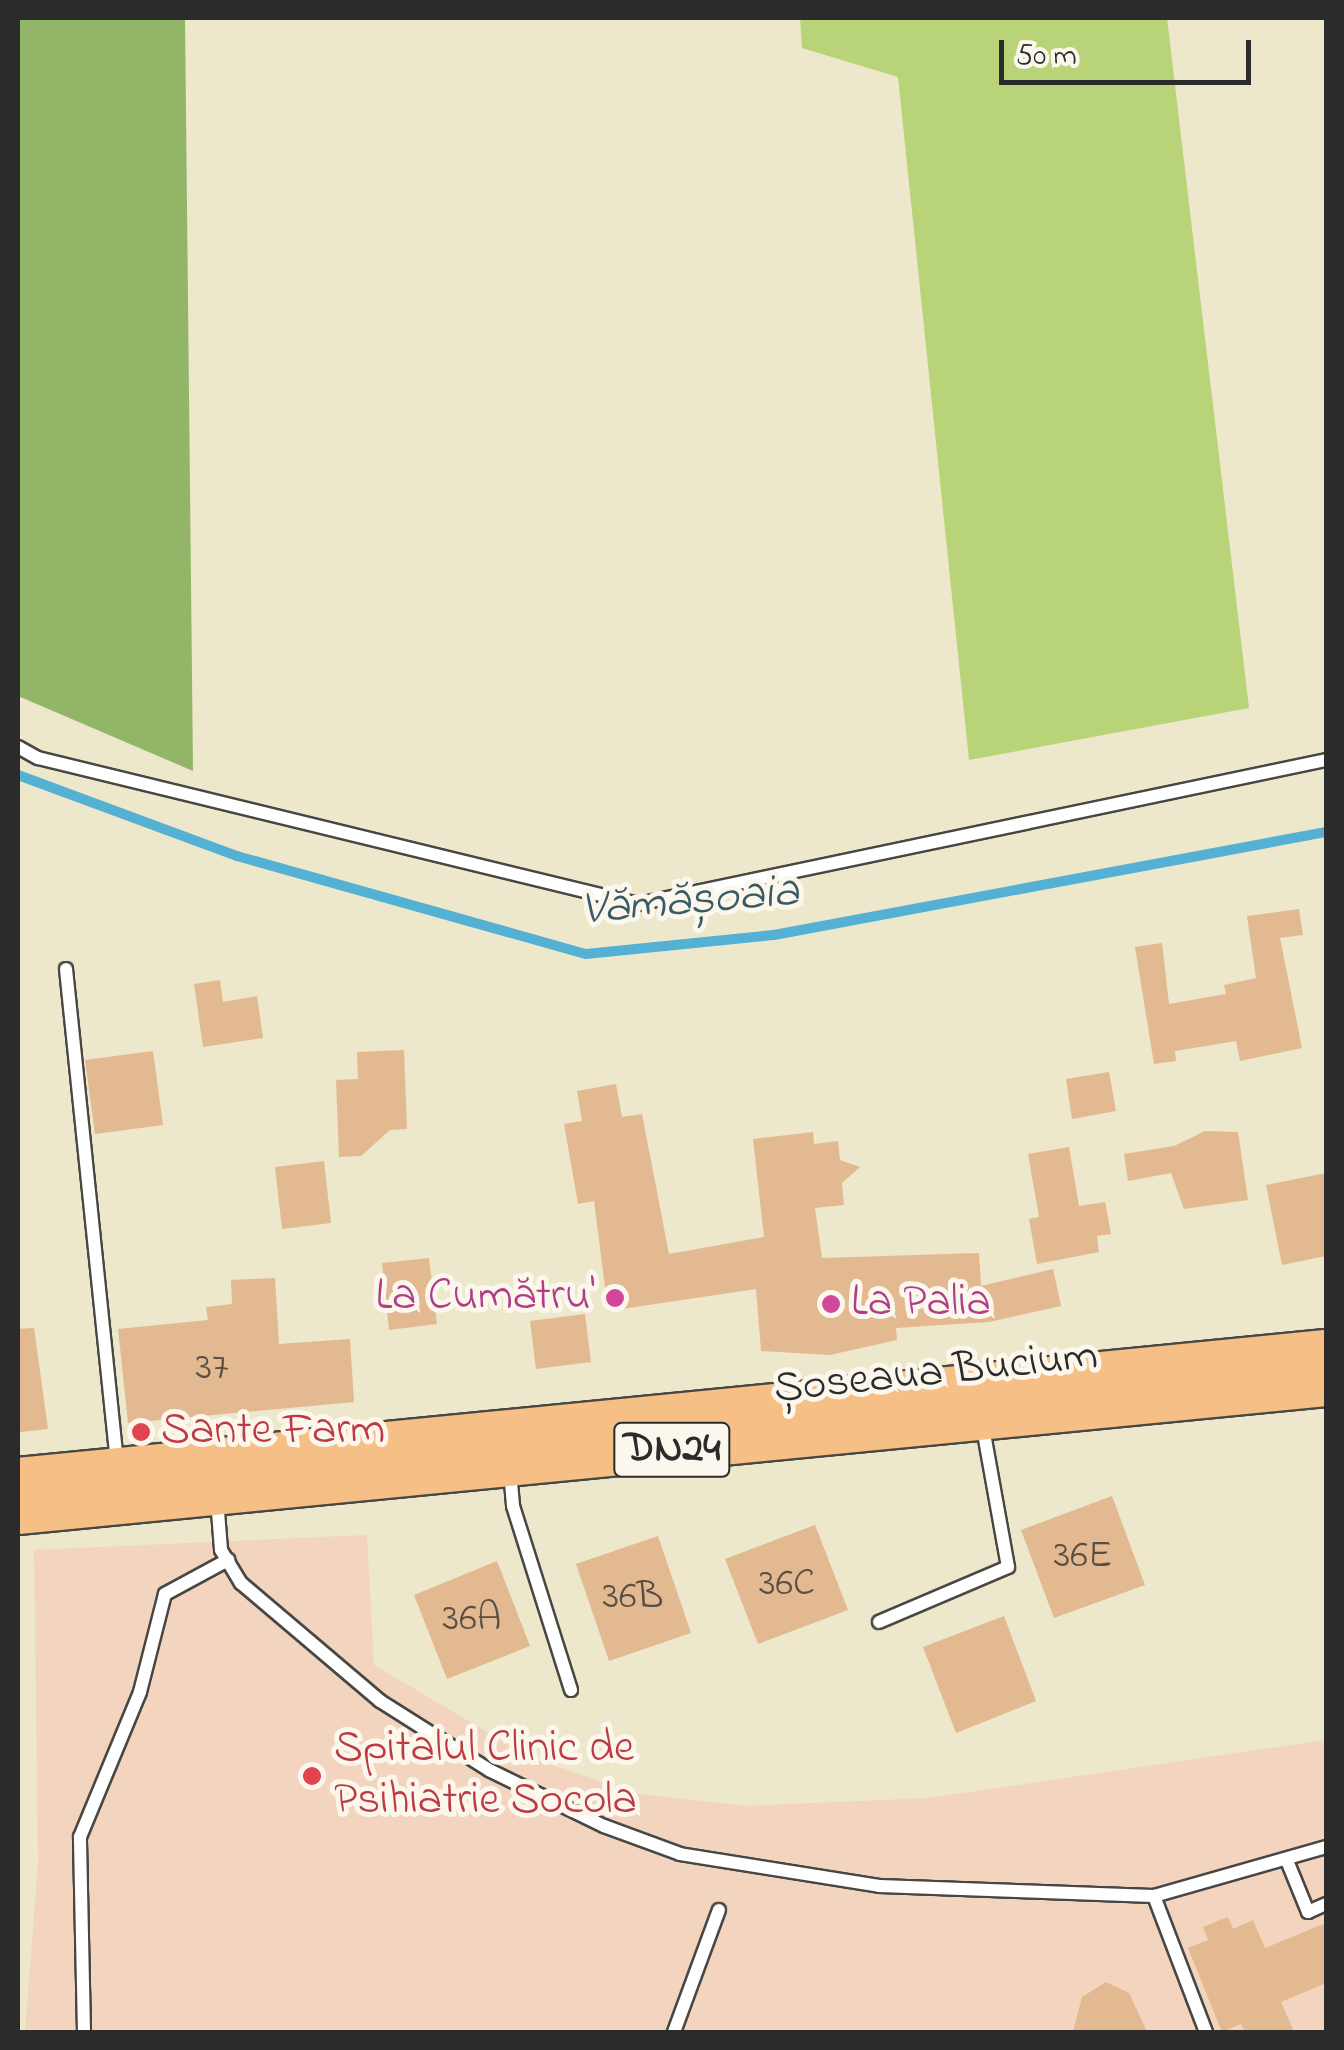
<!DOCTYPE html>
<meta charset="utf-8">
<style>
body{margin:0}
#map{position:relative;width:1344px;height:2050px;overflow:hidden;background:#ede7cb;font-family:"Indie Flower",sans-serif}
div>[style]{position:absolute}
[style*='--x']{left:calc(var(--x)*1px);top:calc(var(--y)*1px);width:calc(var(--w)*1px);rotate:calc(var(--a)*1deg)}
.built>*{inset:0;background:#f3d4bf}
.green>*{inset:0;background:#b9d378}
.forest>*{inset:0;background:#92b568}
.stream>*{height:10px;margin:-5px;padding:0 5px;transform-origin:5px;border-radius:5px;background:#55b1d3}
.building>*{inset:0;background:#e2b990}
.roads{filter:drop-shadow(2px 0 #484743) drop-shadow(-2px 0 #484743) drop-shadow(0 2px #484743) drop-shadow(0 -2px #484743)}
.service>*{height:12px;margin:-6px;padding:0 6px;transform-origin:6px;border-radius:6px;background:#fff}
.primary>*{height:40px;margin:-20px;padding:0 20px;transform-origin:20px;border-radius:20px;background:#f5bf86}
.dots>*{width:28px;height:28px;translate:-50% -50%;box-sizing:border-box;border:5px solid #fbf7ec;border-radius:50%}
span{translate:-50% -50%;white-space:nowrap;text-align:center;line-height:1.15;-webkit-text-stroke:10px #fbf7ec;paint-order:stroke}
.number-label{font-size:40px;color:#594e44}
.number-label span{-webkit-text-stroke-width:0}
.shield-label span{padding:2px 8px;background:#fbf7ec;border:2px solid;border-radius:8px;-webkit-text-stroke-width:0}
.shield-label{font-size:42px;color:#2b2b2b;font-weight:700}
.hotel-label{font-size:45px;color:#b23c85}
.right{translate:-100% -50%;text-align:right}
.left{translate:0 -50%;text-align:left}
.street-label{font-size:45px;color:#2b2b2b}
.health-label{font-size:45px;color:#be3a42}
.water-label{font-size:48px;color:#3a5a66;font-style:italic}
.frame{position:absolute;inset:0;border:20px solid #2b2b2b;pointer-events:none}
.scale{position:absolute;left:999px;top:40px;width:252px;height:45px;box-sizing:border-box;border:5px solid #2b2b2b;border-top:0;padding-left:12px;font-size:30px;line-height:35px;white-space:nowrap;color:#2b2b2b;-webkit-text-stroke:8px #fbf7ec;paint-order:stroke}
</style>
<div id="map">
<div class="built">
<i style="clip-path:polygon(367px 1535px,374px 1665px,531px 1758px,639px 1794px,747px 1806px,928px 1798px,1326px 1740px,1326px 2032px,25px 2032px,38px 1863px,34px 1550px)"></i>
</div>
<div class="green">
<i style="clip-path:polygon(800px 18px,1167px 18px,1249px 708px,969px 760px,898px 77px,802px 48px)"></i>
</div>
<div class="forest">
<i style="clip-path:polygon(18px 18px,185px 18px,193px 771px,18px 696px)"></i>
</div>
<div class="stream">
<i style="--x:18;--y:775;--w:233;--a:20.3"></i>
<i style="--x:237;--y:856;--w:362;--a:15.7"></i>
<i style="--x:586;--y:954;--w:189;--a:-5.8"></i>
<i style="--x:774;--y:935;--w:562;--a:-10.57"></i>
</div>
<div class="building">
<i style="clip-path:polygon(1299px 909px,1303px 935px,1280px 938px,1302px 1048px,1240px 1061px,1236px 1041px,1175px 1051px,1176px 1061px,1154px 1064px,1135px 947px,1162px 943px,1169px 1004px,1226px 994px,1224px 985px,1256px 978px,1247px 916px)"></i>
<i style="clip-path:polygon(220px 980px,223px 1002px,257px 996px,263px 1038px,203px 1047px,194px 984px)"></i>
<i style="clip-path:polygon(404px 1050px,407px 1129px,390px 1130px,361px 1156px,339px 1157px,336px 1080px,358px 1079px,357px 1052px)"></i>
<i style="clip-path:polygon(153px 1051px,163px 1125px,95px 1134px,85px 1060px)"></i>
<i style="clip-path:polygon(1109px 1072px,1116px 1111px,1072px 1119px,1066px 1079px)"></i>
<i style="clip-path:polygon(616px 1084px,622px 1117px,642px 1114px,669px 1254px,764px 1237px,753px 1139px,813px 1132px,814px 1144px,838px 1141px,840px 1160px,860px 1167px,842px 1183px,844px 1205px,815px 1208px,822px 1258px,979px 1253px,981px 1286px,1053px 1269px,1061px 1306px,989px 1322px,896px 1328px,897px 1340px,830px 1355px,761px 1351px,756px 1289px,608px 1311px,594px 1201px,578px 1204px,564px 1124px,582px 1121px,577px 1091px)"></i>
<i style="clip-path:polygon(1205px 1131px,1238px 1132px,1248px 1200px,1184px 1209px,1171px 1173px,1128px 1181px,1124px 1154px,1174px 1146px)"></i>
<i style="clip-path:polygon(1069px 1147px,1079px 1206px,1105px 1202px,1111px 1234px,1097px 1236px,1099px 1252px,1037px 1264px,1029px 1219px,1039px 1217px,1028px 1154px)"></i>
<i style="clip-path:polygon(324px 1161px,331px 1223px,282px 1229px,275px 1167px)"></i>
<i style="clip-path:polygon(1326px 1173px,1326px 1256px,1282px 1265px,1266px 1185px)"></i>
<i style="clip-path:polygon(429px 1258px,437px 1324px,389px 1330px,382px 1263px)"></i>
<i style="clip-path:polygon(275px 1278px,279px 1344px,350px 1339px,354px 1402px,128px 1423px,118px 1329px,208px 1320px,206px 1307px,232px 1304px,231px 1280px)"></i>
<i style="clip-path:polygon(585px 1314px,591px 1362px,536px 1369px,530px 1321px)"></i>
<i style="clip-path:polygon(34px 1328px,48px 1429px,20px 1432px,18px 1329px)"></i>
<i style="clip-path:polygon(1112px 1496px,1145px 1585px,1054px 1618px,1021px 1530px)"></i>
<i style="clip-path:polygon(815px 1525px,848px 1610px,758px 1644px,725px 1559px)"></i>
<i style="clip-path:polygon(658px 1536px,691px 1633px,609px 1661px,576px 1564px)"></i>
<i style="clip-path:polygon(497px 1561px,530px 1646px,447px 1679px,414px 1595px)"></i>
<i style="clip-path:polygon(1004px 1616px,1036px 1701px,956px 1733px,923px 1647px)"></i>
<i style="clip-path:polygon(1228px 1917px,1233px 1929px,1253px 1920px,1265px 1948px,1326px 1923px,1326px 1983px,1281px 2002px,1294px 2032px,1245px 2032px,1241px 2024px,1222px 2032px,1188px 1948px,1208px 1940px,1203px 1927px)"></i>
<i style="clip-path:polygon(1106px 1982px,1129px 1993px,1147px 2032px,1073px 2032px,1082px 1997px)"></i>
</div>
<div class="roads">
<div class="service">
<i style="--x:18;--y:747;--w:23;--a:29"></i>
<i style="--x:38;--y:758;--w:618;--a:13.68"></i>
<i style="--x:638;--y:904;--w:703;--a:-11.82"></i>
<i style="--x:66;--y:969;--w:496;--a:84.1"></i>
<i style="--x:510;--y:1471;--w:35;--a:85"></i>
<i style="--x:513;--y:1506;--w:193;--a:72.5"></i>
<i style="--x:217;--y:1499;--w:51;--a:85.5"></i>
<i style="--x:221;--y:1550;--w:39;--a:59"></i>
<i style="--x:241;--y:1583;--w:182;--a:40.3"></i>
<i style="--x:380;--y:1701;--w:129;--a:32.3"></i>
<i style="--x:489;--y:1770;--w:128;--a:26"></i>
<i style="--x:604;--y:1826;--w:81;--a:20.2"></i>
<i style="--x:680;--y:1854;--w:202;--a:9.1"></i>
<i style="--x:879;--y:1886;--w:275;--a:2.1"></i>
<i style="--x:1154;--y:1896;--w:146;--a:69.1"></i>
<i style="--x:879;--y:1622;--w:140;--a:-23.1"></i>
<i style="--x:1008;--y:1567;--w:147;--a:-100.2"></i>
<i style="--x:1288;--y:1863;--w:53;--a:67.8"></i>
<i style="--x:1308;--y:1912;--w:20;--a:-24"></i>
<i style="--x:1154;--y:1896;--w:179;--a:-15.9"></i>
<i style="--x:84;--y:2032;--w:195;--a:-91.2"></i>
<i style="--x:80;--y:1837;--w:157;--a:-67.5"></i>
<i style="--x:140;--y:1692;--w:101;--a:-75.7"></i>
<i style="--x:165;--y:1594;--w:72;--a:-28.4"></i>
<i style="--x:674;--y:2032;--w:130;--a:-69.8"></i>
</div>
<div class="primary">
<i style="--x:18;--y:1478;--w:1314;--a:-5.59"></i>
<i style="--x:18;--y:1514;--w:1314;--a:-5.59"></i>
</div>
</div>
<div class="dots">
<i style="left:615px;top:1298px;background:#d1479c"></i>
<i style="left:831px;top:1304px;background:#d1479c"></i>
<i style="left:141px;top:1432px;background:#e0444e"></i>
<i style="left:312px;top:1776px;background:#e0444e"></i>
</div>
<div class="number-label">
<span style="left:212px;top:1369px">37</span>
<span style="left:1083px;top:1557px">36E</span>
<span style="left:787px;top:1585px">36C</span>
<span style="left:633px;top:1598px">36B</span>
<span style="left:472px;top:1620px">36A</span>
</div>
<div class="shield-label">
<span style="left:672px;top:1450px">DN24</span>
</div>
<div class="hotel-label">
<span class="right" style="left:595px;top:1298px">La Cumătru'</span>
<span class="left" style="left:851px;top:1304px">La Palia</span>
</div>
<div class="street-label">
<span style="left:936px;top:1374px;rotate:-6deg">Șoseaua Bucium</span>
</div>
<div class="health-label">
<span class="left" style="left:161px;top:1432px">Sante Farm</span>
<span class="left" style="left:334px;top:1776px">Spitalul Clinic de<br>Psihiatrie Socola</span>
</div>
<div class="water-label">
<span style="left:690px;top:902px;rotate:-5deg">Vămășoaia</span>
</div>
<div class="frame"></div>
<div class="scale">50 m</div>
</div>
